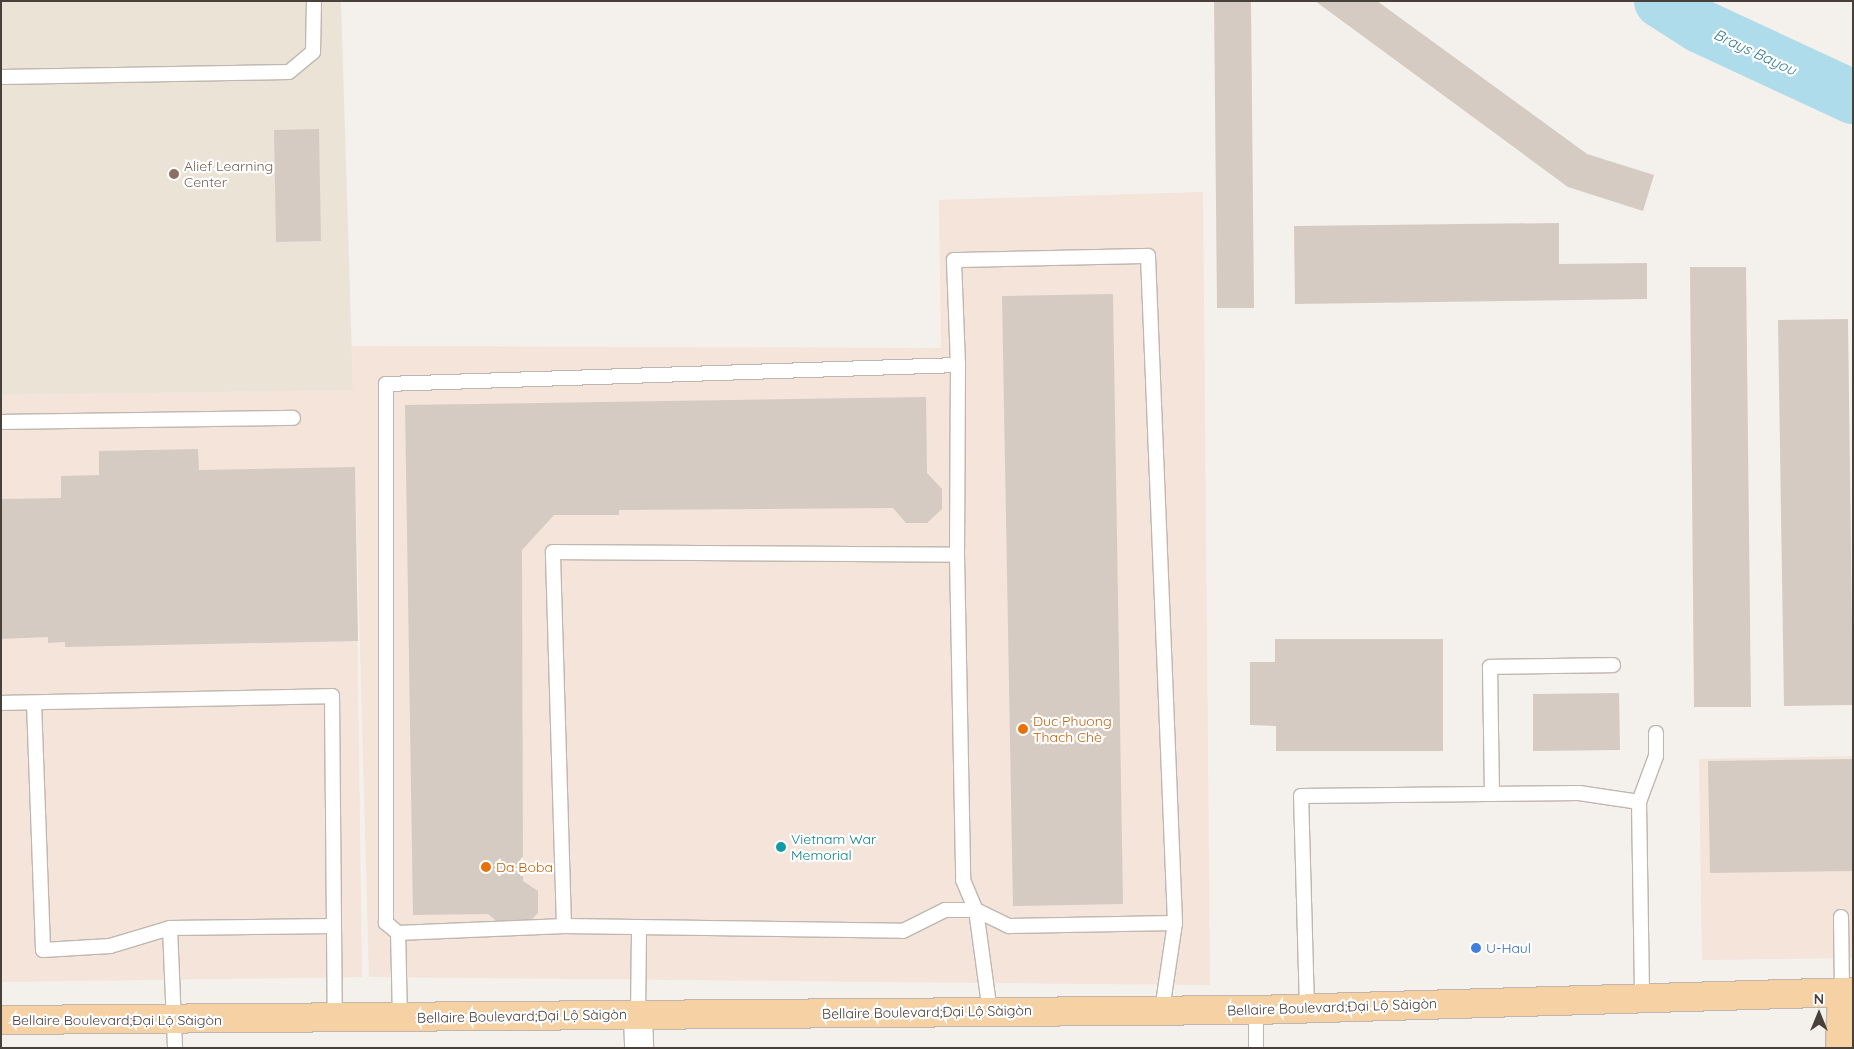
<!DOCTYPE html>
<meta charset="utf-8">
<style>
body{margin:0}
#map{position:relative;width:1854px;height:1049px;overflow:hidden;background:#f4f0ec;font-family:Quicksand,sans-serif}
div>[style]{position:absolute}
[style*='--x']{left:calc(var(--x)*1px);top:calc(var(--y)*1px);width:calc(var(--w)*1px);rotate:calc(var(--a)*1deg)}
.commercial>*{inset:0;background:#f4e4da}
.education>*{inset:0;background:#ece3d7}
.river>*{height:54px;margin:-27px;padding:0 27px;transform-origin:27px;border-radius:27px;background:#afdcea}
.building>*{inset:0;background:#d5cbc2}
.roads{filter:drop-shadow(1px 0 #bfb7af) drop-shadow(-1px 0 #bfb7af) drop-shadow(0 1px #bfb7af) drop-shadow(0 -1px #bfb7af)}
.lane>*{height:14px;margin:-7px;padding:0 7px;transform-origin:7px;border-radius:7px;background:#fff}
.street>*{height:28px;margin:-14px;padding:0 14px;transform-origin:14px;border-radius:14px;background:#fff}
.primary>*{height:28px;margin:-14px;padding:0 14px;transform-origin:14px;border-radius:14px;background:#f5d1a4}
.dots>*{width:14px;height:14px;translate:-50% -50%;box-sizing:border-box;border:2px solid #fff;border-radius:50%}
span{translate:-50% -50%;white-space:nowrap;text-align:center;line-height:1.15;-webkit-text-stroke:4.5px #fff;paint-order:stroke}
.education-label{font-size:14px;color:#785e54}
.left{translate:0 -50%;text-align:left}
.food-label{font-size:14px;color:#c56008}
.culture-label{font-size:14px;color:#0d838f}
.shop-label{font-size:14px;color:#366cbe}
.street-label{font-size:14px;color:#48403a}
.water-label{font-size:15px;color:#367c94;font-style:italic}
.frame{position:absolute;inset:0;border:2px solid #48403a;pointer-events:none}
.north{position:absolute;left:1794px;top:989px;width:50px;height:50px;-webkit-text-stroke:4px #fff;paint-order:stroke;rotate:0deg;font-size:14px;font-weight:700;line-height:20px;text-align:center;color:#48403a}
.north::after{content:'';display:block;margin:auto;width:18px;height:22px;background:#48403a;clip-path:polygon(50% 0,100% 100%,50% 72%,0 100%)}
</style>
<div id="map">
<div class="commercial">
<i style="clip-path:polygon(1203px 192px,1210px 985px,369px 977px,355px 463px,362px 977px,1px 982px,1px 395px,353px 390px,352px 346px,941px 348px,939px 200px)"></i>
<i style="clip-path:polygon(1853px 756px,1853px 958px,1702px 960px,1699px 759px)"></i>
</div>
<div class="education">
<i style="clip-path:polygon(1px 1px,341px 1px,353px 390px,1px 395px)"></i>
</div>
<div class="river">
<i style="--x:1661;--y:1;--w:46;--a:32.7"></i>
<i style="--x:1700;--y:26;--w:169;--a:24.9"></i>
</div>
<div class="building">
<i style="clip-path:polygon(1214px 1px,1251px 1px,1254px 308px,1217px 308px)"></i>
<i style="clip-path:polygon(1315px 1px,1377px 1px,1587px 154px,1654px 175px,1643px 211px,1568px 187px)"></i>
<i style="clip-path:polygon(319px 129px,321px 241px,276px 242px,274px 130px)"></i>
<i style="clip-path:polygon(1559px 223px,1559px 264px,1647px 263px,1647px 299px,1295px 304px,1294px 226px)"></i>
<i style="clip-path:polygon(1690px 267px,1746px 267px,1751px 707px,1694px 707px)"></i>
<i style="clip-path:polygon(1113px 294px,1123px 904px,1013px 906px,1002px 296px)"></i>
<i style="clip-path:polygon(1848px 319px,1853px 705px,1784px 706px,1778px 320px)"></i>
<i style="clip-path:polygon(926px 397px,927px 473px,942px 489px,942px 509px,927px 523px,906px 523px,893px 508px,619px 510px,619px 515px,554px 515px,522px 550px,523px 881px,538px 891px,538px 913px,525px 926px,501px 925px,488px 914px,413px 915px,405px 405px)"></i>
<i style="clip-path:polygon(198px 449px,199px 470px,355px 467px,358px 641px,65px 647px,65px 642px,48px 643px,48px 637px,1px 639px,1px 499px,61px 498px,61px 476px,99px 475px,99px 451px)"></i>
<i style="clip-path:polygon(1275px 639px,1443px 639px,1443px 751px,1276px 751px,1276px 726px,1250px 725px,1250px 662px,1275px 662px)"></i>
<i style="clip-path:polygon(1619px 693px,1620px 750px,1533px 751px,1533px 694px)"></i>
<i style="clip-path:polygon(1853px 759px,1853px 871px,1710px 873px,1708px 761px)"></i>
</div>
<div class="roads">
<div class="lane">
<i style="--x:1;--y:77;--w:288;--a:-1"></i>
<i style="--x:289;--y:72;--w:31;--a:-40"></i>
<i style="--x:313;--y:52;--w:51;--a:-88.9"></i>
<i style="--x:958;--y:365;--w:105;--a:-92.2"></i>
<i style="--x:954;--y:260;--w:194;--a:-1.2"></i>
<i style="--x:1148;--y:256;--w:668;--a:87.68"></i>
<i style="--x:1175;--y:923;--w:88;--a:98.5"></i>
<i style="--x:1;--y:422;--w:292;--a:-0.8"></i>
<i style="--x:1;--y:703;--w:331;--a:-1.2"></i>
<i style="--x:332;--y:696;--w:322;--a:89.5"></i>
<i style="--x:34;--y:703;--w:247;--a:87.9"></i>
<i style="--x:43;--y:950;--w:67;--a:-3.4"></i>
<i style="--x:110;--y:946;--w:63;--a:-16.7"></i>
<i style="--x:170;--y:928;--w:164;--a:-0.7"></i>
<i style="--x:1492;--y:794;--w:127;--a:-90.9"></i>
<i style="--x:1490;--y:667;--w:123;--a:-0.9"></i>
<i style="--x:1639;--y:802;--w:49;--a:-69.7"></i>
<i style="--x:1656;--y:756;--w:23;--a:-90"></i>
<i style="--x:1841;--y:917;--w:75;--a:89.2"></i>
<i style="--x:564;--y:926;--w:339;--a:0.8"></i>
<i style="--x:903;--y:931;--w:47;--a:-26.6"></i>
<i style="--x:945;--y:910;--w:31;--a:0"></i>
<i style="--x:976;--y:910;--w:37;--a:26"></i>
<i style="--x:1009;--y:926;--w:166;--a:-1"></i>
<i style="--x:170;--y:928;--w:120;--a:87.6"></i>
<i style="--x:398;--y:933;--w:16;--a:-140"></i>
<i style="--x:386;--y:923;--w:539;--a:-90"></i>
<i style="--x:386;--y:384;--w:572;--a:-1.9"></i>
<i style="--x:958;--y:365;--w:190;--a:90.3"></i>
<i style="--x:1307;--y:1008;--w:212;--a:-91.6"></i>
<i style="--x:1301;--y:796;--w:278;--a:-0.6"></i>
<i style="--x:1579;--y:793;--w:61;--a:8.5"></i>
<i style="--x:1639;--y:802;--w:197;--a:89.1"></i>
<i style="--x:1256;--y:1010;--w:38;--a:90"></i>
<i style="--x:638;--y:1015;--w:88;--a:-89.3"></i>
<i style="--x:400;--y:1018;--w:85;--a:-91.3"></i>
<i style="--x:398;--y:933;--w:166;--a:-2.4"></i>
<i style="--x:564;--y:926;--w:374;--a:-91.7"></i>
<i style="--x:553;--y:552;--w:404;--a:0.4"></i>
<i style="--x:957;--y:555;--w:325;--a:88.9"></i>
<i style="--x:963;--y:880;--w:33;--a:67"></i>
<i style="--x:976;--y:910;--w:103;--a:82.2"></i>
</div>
<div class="street">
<i style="--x:638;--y:1015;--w:33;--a:88"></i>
</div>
<div class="primary">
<i style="--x:1;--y:1020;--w:1255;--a:-0.46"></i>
<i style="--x:1256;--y:1010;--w:597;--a:-1.73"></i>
<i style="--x:1840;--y:1048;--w:56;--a:-88"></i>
</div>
</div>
<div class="dots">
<i style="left:174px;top:174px;background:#8d6e63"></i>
<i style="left:1023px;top:729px;background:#e8710a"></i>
<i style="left:781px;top:847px;background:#0f9aa8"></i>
<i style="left:486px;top:867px;background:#e8710a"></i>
<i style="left:1476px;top:948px;background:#3f7fe0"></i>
</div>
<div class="education-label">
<span class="left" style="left:184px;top:174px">Alief Learning<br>Center</span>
</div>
<div class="food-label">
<span class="left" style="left:1033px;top:729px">Duc Phuong<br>Thach Chè</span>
<span class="left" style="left:496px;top:867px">Da Boba</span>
</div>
<div class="culture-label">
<span class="left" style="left:791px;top:847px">Vietnam War<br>Memorial</span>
</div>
<div class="shop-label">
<span class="left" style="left:1486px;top:948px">U-Haul</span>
</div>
<div class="street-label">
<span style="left:1332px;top:1007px;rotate:-2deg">Bellaire Boulevard;Đại Lộ Sàigòn</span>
<span style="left:927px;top:1012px;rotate:-1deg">Bellaire Boulevard;Đại Lộ Sàigòn</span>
<span style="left:522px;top:1016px;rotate:-1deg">Bellaire Boulevard;Đại Lộ Sàigòn</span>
<span style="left:117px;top:1020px">Bellaire Boulevard;Đại Lộ Sàigòn</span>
</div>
<div class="water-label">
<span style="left:1755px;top:52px;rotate:25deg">Brays Bayou</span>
</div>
<div class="frame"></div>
<div class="north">N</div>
</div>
